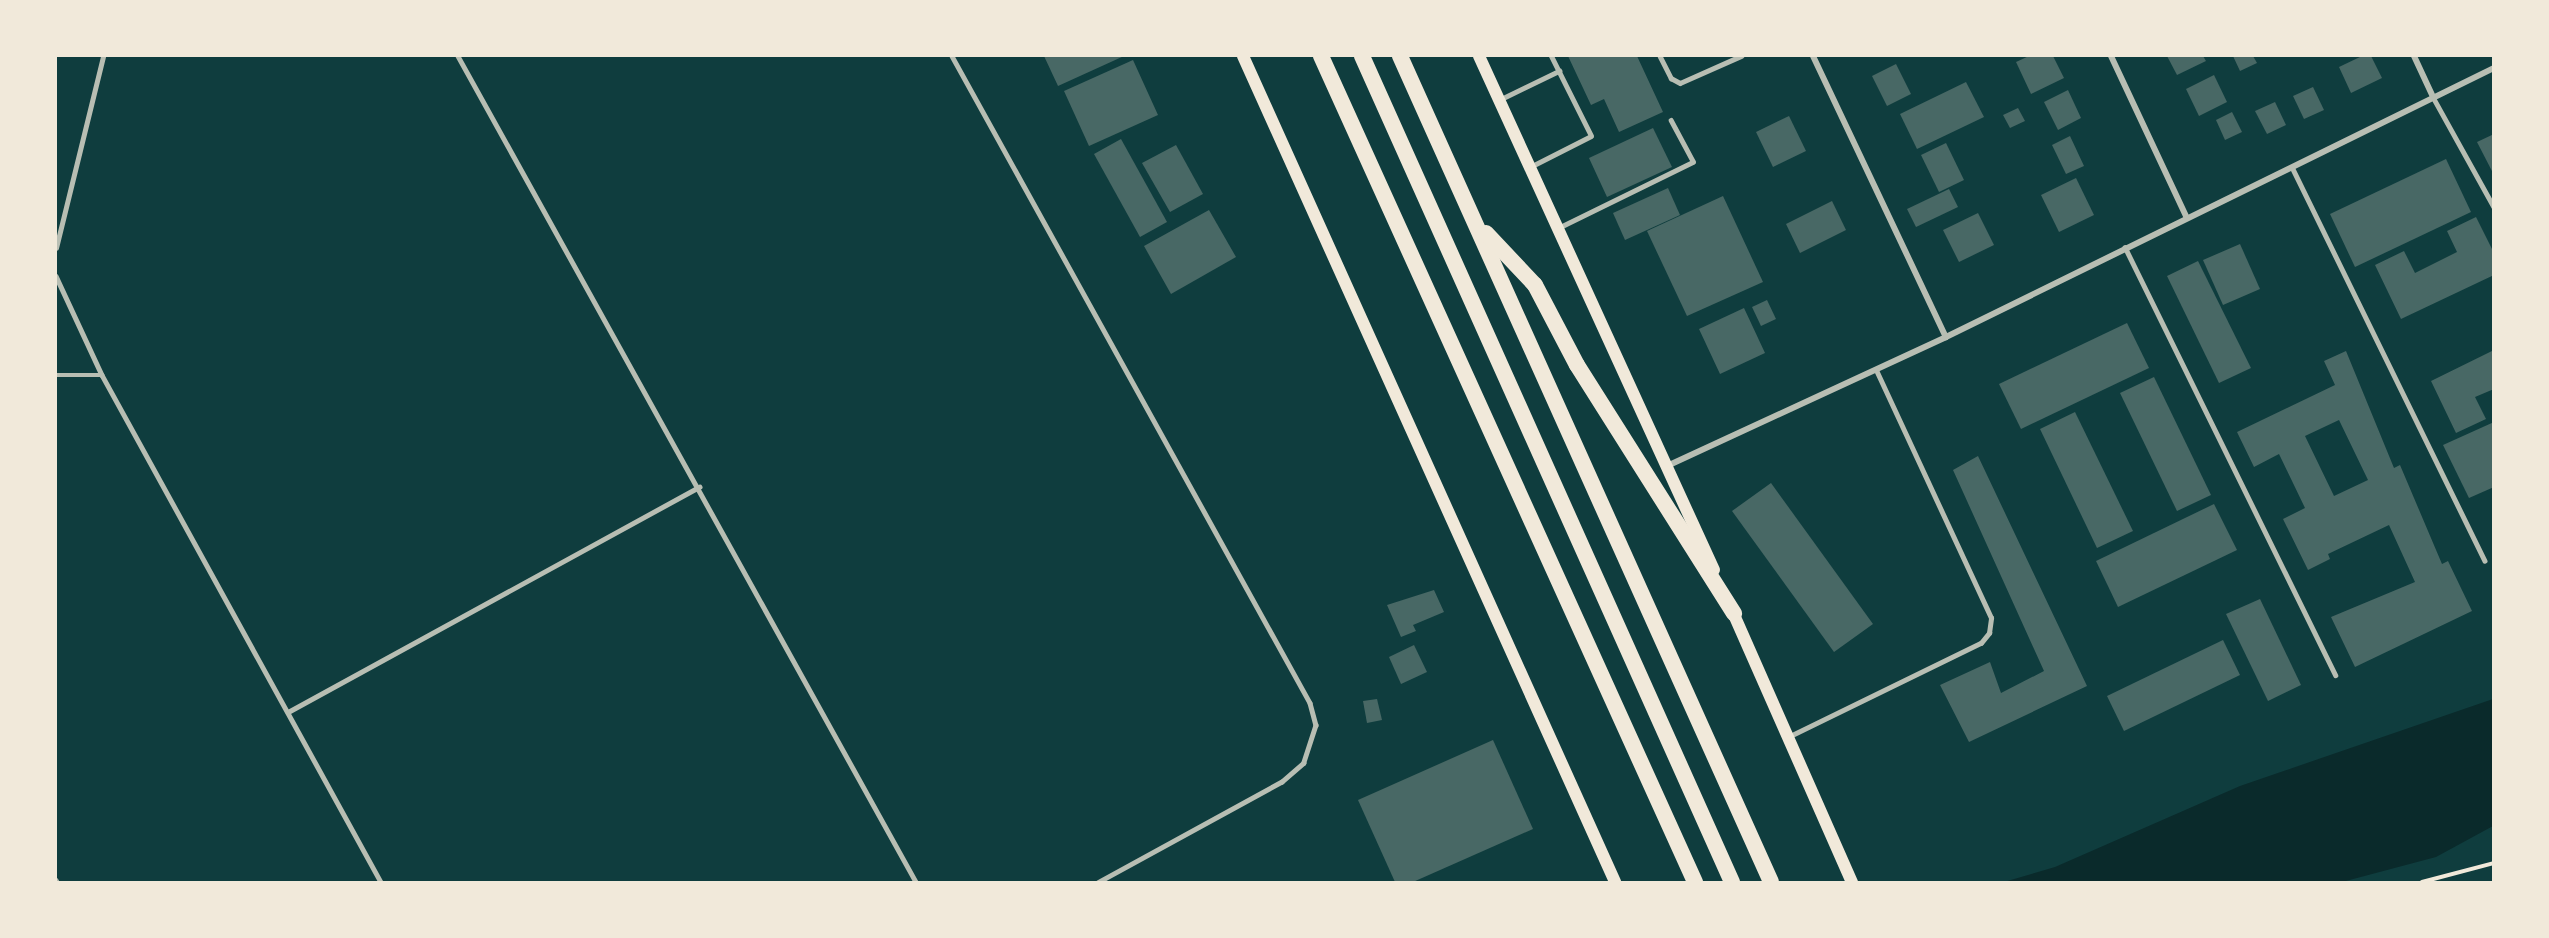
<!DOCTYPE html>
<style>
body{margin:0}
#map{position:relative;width:2549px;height:938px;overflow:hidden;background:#0f3d3e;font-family:Raleway,sans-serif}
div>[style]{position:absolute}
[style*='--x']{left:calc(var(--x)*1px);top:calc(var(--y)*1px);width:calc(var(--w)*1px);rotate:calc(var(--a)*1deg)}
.water>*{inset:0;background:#0a2a2b}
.building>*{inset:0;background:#486865}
.path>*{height:4px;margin:-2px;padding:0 2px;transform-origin:2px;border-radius:2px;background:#f1e9da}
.service>*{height:4.5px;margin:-2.25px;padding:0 2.25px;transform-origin:2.25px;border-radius:2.25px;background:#b8beb3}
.minor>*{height:6px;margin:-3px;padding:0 3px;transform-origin:3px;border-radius:3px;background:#b8beb3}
.secondary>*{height:12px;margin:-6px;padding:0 6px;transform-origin:6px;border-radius:6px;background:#f1e9da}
.motorway>*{height:16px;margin:-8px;padding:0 8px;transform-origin:8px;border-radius:8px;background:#f1e9da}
span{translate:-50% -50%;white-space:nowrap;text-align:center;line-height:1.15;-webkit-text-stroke:5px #f1e9da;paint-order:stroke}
.frame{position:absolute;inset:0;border:57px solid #f1e9da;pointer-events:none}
</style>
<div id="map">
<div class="water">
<i style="clip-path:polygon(2493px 699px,2493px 826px,2436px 857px,2342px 882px,2004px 882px,2055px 867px,2240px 786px)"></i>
</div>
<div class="building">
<i style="clip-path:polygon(1044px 56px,1124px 56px,1058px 86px)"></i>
<i style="clip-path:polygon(1568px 56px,1637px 56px,1663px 112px,1619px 132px,1604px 99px,1591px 105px)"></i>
<i style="clip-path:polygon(2029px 56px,2053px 56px,2064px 78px,2031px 94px,2016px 62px)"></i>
<i style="clip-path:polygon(2167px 56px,2203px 56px,2206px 61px,2177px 75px)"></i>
<i style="clip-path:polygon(2233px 56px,2253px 56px,2257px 63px,2240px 71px)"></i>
<i style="clip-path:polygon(2362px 56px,2371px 56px,2382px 78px,2351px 93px,2339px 67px)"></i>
<i style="clip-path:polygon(1133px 60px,1158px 115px,1089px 146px,1064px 91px)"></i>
<i style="clip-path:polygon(1896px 64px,1911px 94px,1887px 106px,1872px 76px)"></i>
<i style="clip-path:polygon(2214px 75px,2227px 102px,2199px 116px,2186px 89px)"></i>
<i style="clip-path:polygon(1966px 82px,1984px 117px,1917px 149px,1900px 114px)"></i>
<i style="clip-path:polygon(2313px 87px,2324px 110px,2304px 119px,2293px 96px)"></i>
<i style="clip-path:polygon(2068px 90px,2081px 118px,2058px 130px,2044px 102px)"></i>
<i style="clip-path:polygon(2275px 102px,2286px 125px,2267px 134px,2255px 111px)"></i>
<i style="clip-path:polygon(2018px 108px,2025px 121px,2010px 128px,2003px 115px)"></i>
<i style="clip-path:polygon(2232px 112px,2242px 132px,2225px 140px,2216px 120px)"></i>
<i style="clip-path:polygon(1789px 116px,1806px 151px,1773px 167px,1756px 132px)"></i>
<i style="clip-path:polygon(1653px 128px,1672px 167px,1607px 197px,1589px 158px)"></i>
<i style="clip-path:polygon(2494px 134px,2494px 175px,2477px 142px)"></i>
<i style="clip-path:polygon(2070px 136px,2084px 166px,2066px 174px,2052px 145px)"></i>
<i style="clip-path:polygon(1121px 139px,1167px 222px,1140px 237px,1094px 154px)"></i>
<i style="clip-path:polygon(1946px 143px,1964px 180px,1939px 192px,1921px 155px)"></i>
<i style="clip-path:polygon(1176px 145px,1203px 194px,1170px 212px,1142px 163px)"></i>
<i style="clip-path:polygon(2446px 159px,2471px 212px,2355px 267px,2330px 214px)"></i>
<i style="clip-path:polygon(2076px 178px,2094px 215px,2059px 232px,2041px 195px)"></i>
<i style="clip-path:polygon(1668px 188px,1680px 215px,1625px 240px,1613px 213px)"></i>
<i style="clip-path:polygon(1949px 189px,1958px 207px,1916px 227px,1907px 209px)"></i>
<i style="clip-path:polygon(1723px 196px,1763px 282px,1687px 316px,1647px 231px)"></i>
<i style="clip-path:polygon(1832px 201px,1846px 230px,1800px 253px,1786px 224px)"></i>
<i style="clip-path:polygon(1209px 210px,1236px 257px,1171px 294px,1144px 246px)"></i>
<i style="clip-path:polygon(1978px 213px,1994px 245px,1959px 262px,1943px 230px)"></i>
<i style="clip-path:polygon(2476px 217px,2494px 253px,2494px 275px,2401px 319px,2375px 265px,2404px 251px,2415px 273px,2457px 252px,2447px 231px)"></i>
<i style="clip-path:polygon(2240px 244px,2260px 289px,2223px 305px,2203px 260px)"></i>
<i style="clip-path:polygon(2198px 261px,2251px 368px,2219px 383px,2167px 276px)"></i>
<i style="clip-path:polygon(1767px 300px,1776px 319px,1761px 326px,1752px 307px)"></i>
<i style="clip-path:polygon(1744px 308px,1765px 353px,1720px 374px,1699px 329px)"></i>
<i style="clip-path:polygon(2127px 323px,2149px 368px,2021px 429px,1999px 384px)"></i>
<i style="clip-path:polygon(2494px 350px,2494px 389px,2475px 397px,2486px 419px,2456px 433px,2431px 381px)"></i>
<i style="clip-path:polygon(evenodd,2346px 351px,2394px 468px,2400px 465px,2442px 564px,2448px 561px,2472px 611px,2355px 667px,2331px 617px,2415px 582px,2389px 525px,2328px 554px,2330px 559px,2308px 570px,2283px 519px,2305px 508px,2279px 454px,2254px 467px,2237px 432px,2335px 385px,2324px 361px,2346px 351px,2339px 420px,2368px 480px,2334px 496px,2305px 436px,2339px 420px)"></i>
<i style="clip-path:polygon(2154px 377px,2211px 495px,2177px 511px,2120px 393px)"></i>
<i style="clip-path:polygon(2075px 412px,2133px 531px,2097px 548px,2040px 429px)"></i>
<i style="clip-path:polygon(2494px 422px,2494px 487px,2469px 498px,2443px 445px)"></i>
<i style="clip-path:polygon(1978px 456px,2087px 686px,1969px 742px,1940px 685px,1990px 662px,2001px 693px,2044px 671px,1953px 470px)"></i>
<i style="clip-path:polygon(1771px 483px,1873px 624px,1834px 652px,1732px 511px)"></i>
<i style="clip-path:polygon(2214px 504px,2237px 550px,2118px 607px,2096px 561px)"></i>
<i style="clip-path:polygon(1434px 590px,1444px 612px,1413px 625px,1416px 631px,1401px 637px,1387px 605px)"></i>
<i style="clip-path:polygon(2260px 599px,2301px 685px,2268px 701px,2226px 614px)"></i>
<i style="clip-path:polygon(2223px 640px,2240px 675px,2124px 731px,2107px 696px)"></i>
<i style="clip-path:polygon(1414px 645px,1427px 672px,1401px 684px,1389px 657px)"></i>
<i style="clip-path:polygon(1377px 699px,1382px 720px,1367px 723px,1363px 701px)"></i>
<i style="clip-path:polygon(1493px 740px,1533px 829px,1413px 882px,1395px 882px,1358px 800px)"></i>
</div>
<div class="path">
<i style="--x:2422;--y:882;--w:74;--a:-14.8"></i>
</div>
<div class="service">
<i style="--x:458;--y:56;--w:944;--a:60.99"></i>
<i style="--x:952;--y:56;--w:739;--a:61.04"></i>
<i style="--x:1310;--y:703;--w:23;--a:75"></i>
<i style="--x:1316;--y:725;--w:40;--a:108"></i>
<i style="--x:1304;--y:763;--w:29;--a:139"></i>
<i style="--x:1282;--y:782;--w:209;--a:151.3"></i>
<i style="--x:1660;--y:56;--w:25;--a:63"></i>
<i style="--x:1671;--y:78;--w:10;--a:29"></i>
<i style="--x:1680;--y:83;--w:67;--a:-23.9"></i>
<i style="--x:2433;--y:97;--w:126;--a:61"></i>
<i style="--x:1499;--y:100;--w:67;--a:-25.8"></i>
<i style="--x:1530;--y:167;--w:68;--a:-26.9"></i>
<i style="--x:1591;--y:136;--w:89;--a:-116.6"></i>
<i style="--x:2293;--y:169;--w:436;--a:63.9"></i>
<i style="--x:1558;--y:228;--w:150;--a:-26.1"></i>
<i style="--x:1693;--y:162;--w:47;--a:-118.2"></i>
<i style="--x:2125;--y:247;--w:477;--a:63.8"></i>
<i style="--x:56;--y:248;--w:198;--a:-76.2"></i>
<i style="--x:56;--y:276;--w:109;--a:65.1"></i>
<i style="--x:102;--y:375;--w:579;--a:61.18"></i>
<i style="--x:56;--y:375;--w:46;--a:0"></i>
<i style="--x:288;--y:712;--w:469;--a:-28.7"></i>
<i style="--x:1790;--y:736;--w:212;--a:-26"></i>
<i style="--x:1981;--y:643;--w:13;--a:-51"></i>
<i style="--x:1989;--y:633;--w:15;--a:-82"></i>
<i style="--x:1991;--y:618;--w:273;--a:-114.9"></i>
<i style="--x:56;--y:880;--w:2;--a:63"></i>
</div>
<div class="minor">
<i style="--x:1813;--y:56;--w:311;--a:64.7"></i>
<i style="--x:2111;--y:56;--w:177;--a:64.9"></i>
<i style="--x:2414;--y:56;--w:45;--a:65.1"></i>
<i style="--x:1667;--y:466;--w:307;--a:-24.8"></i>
<i style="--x:1946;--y:337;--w:610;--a:-26.15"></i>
</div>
<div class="secondary">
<i style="--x:1243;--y:56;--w:906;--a:65.75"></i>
<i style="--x:1479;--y:56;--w:565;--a:65.43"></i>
<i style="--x:1731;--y:608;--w:300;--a:66.2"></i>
</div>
<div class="motorway">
<i style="--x:1321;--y:56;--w:907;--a:65.64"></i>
<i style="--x:1362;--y:56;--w:905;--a:65.87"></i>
<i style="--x:1400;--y:56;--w:905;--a:65.81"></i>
<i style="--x:1486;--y:233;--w:71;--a:46.7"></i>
<i style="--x:1535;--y:285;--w:90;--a:62.3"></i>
<i style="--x:1577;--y:365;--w:294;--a:57.7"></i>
</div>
<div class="frame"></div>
</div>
